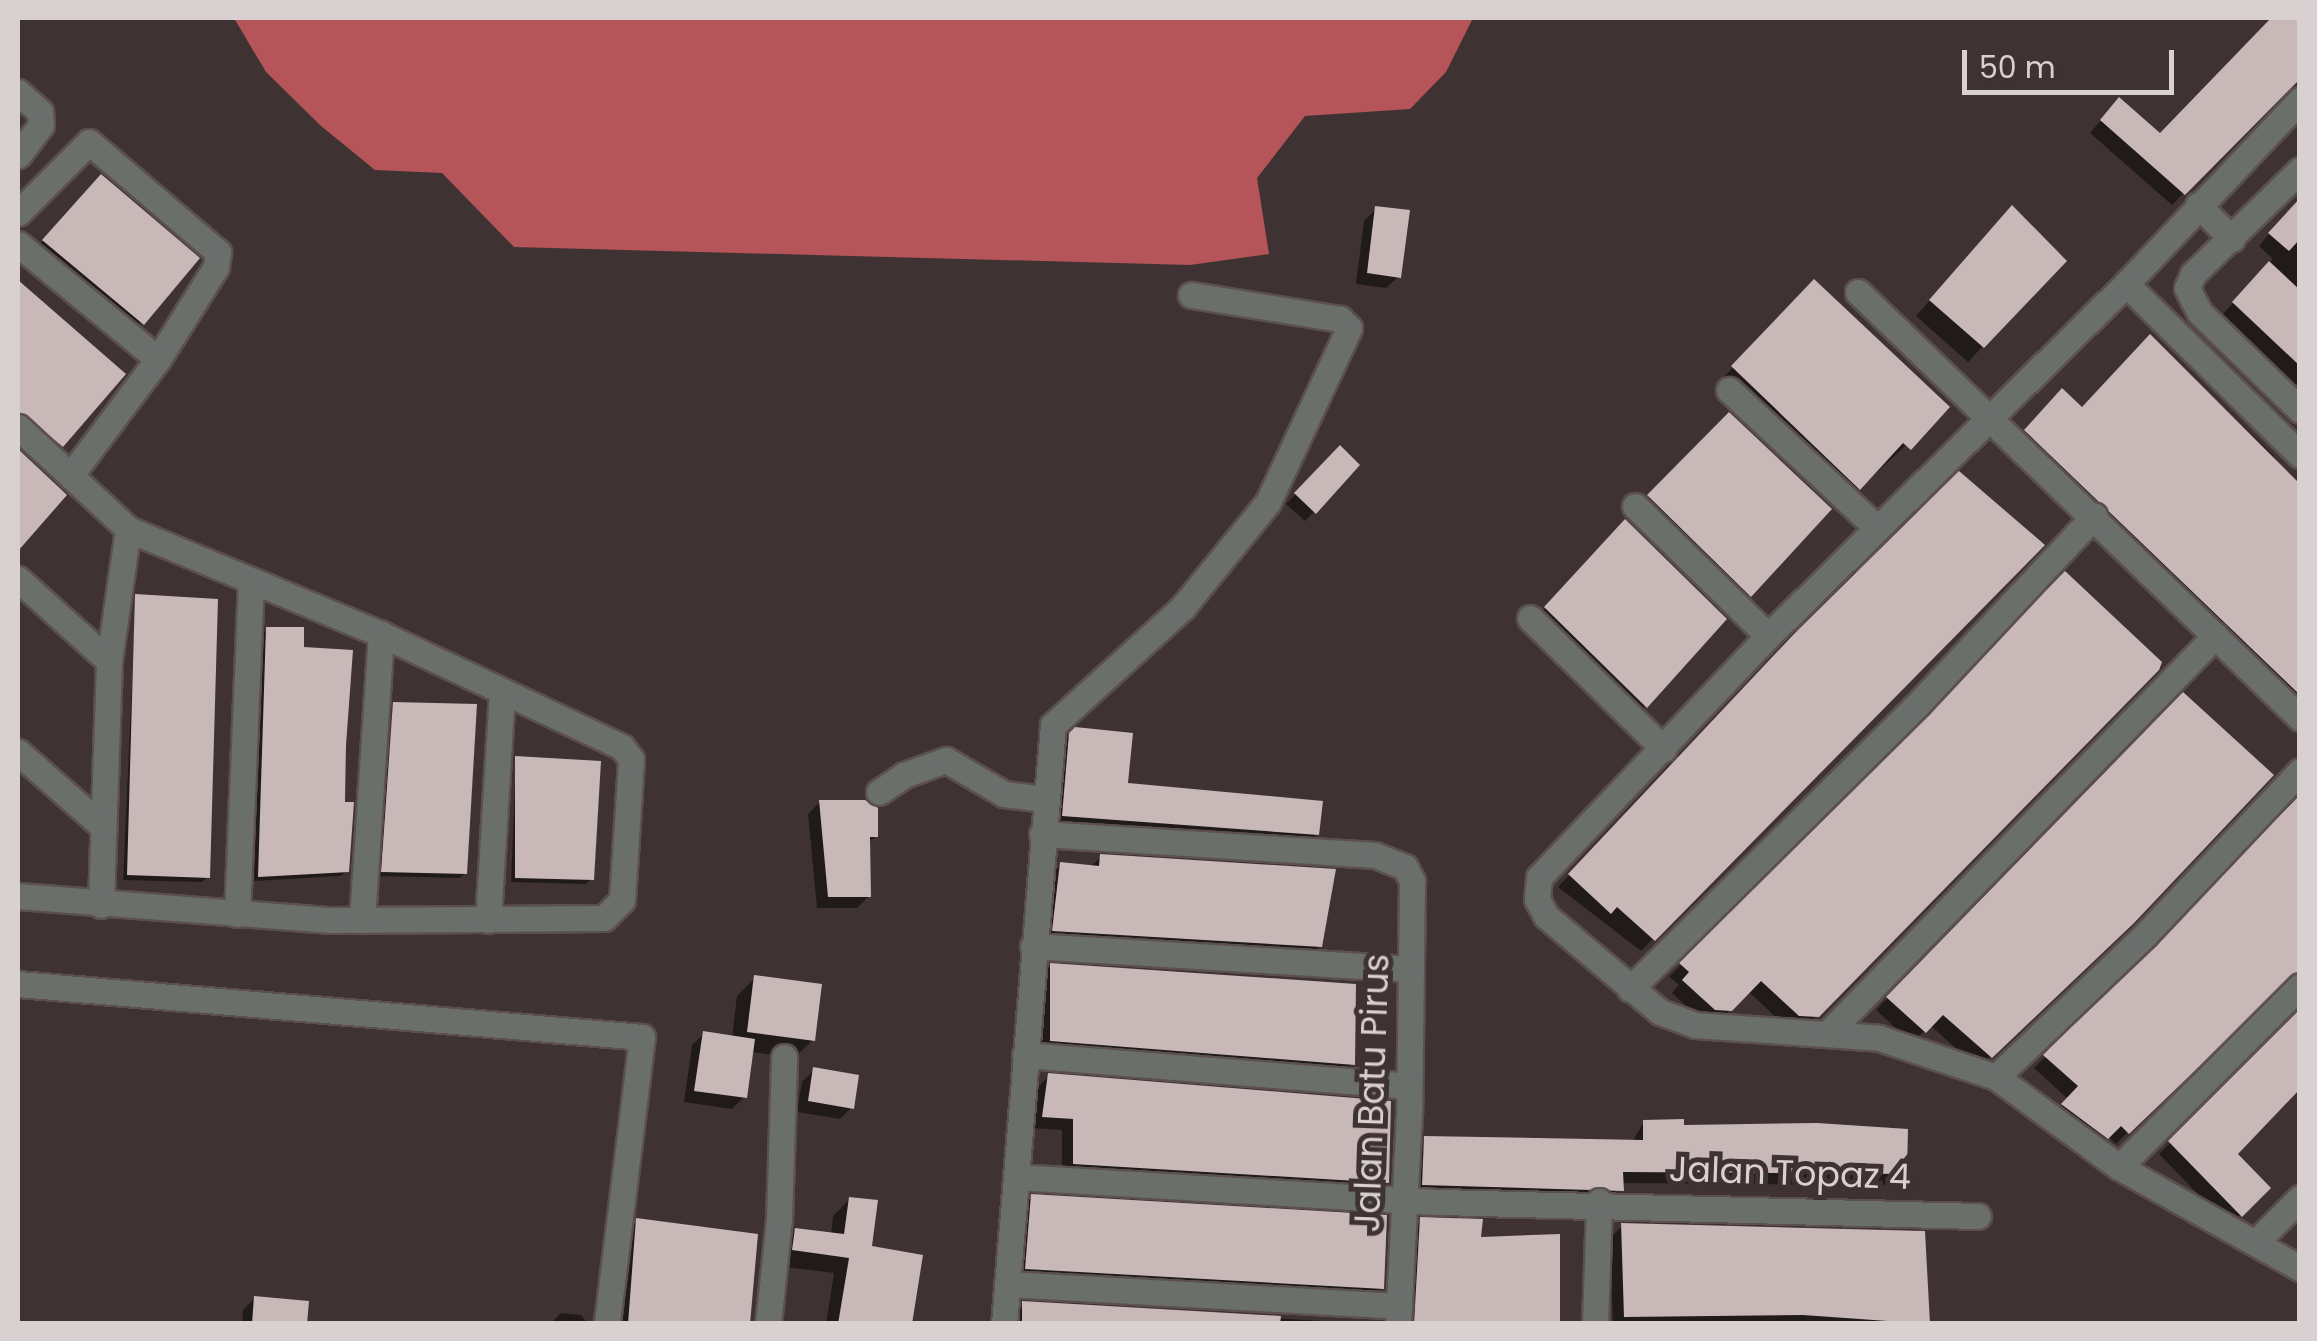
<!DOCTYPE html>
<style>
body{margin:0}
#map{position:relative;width:2317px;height:1341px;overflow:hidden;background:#3f3232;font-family:Poppins,sans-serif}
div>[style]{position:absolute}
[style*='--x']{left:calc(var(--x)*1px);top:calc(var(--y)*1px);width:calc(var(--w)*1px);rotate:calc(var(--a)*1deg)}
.water>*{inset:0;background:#b55459}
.shadow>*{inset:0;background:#0007}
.building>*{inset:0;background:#c8b8b8}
.roads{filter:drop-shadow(2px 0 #5b4f4f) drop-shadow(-2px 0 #5b4f4f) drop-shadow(0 2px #5b4f4f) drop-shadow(0 -2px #5b4f4f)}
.minor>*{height:25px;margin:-12.5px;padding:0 12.5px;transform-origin:12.5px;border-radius:12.5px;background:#6b6f6c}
span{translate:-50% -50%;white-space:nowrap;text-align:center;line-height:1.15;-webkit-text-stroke:10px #3f3232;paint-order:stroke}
.street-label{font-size:35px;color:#d9d1d1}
.frame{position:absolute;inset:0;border:20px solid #d9d1d1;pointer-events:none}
.scale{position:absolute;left:1962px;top:50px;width:212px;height:45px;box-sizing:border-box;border:5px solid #d9d1d1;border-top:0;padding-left:12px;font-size:30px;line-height:35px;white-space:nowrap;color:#d9d1d1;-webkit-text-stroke:8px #3f3232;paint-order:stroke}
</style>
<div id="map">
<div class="water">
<i style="clip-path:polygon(234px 18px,1473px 18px,1446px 72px,1410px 109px,1305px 116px,1257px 178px,1269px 254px,1190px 265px,514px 247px,442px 173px,375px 170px,321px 126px,266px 72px)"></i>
</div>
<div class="shadow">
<i style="clip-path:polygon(2274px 18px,2300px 18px,2300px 73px,2172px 205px,2090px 133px,2108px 112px,2160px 136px)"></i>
<i style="clip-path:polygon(90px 189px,197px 259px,130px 335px,32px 253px)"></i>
<i style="clip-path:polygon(2300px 197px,2300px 388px,2222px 315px,2273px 259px,2259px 246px)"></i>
<i style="clip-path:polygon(1376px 209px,1398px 277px,1386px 288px,1356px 284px,1364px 221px)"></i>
<i style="clip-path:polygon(1997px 224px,1983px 346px,1968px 362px,1916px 316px)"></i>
<i style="clip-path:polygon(18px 282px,122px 374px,53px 453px,18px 422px)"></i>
<i style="clip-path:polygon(1814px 283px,1946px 408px,1847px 500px,1721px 380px)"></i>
<i style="clip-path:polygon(2150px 337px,2272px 454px,2300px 493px,2300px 718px,2015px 443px,2051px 403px,2082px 410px)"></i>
<i style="clip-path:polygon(1729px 416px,1750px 595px,1738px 607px,1638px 509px)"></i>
<i style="clip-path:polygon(1340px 449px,1314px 512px,1305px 521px,1286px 504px)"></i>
<i style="clip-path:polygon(1613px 534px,1645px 706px,1634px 717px,1534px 620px)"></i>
<i style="clip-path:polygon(2041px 545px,1641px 951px,1558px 887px,1782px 649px)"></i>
<i style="clip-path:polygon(2065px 574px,2159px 662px,1804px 1028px,1786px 1027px,1748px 991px,1718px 1022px,1702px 1021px,1672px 993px,1679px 985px,1669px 977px)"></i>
<i style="clip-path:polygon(136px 596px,208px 877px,202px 882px,123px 880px)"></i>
<i style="clip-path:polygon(267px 629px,302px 649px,342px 804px,346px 871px,341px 876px,254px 881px,262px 635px)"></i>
<i style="clip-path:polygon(2183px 695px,2133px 921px,1978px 1068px,1930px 1025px,1912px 1043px,1876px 1010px)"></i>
<i style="clip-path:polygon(394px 705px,465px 873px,460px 878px,377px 876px)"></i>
<i style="clip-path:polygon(1076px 730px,1126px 785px,1317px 834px,1305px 846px,1051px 827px,1058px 747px)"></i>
<i style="clip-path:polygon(516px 759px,591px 879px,586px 884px,511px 882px)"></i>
<i style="clip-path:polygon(2300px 796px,2300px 984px,2274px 985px,2116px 1144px,2108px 1136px,2095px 1149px,2051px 1117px,2068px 1099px,2034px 1068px,2152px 954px)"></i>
<i style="clip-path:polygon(820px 802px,876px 836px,867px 844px,869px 896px,857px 908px,817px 908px,808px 814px)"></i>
<i style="clip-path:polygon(1101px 857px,1333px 871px,1320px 946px,1308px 958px,1042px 942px,1049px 877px,1061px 865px,1090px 867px)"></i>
<i style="clip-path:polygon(1051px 966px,1352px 1064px,1340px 1076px,1039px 1052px,1039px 978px)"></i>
<i style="clip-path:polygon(755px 978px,813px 1040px,794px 1058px,751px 1052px,744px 1097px,732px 1109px,684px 1102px,692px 1045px,704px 1034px,732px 1038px,737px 996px)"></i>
<i style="clip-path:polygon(2300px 1013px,2235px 1154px,2268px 1188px,2229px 1226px,2159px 1154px)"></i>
<i style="clip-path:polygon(814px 1070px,851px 1108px,840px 1119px,797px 1112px,802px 1082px)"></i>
<i style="clip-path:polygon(1049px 1076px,1387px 1182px,1375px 1194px,1062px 1175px,1062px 1130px,1032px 1128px,1037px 1088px)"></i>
<i style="clip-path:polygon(1644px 1122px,1682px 1128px,1904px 1173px,1892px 1185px,1621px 1183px,1609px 1201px,1411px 1196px,1413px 1151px,1425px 1139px,1632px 1142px)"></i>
<i style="clip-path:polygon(1032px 1197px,1381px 1288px,1369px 1300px,1014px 1280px,1020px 1209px)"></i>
<i style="clip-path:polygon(850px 1199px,869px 1248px,909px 1324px,826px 1324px,834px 1273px,777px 1266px,779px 1247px,796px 1231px,831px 1235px,833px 1216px)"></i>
<i style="clip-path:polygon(1421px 1220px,1478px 1240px,1553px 1324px,1404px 1324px,1409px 1232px)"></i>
<i style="clip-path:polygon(637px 1221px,747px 1324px,616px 1324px,623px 1235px)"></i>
<i style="clip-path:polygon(1622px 1226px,1927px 1324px,1613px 1324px,1610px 1238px)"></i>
<i style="clip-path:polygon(255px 1298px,305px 1324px,242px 1324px,243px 1310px)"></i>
<i style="clip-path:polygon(1023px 1304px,1376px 1324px,1011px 1324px)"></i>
<i style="clip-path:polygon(561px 1313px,581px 1315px,588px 1324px,550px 1324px)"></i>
</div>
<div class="building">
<i style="clip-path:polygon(2271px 18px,2300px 18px,2300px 79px,2185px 195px,2100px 120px,2119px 97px,2160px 133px)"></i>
<i style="clip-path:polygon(101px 174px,200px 258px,144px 325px,42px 240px)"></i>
<i style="clip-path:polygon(2300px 198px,2300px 239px,2289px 251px,2268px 233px)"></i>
<i style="clip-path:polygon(2012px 205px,2067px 261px,1984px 348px,1929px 300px)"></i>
<i style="clip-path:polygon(1375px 206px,1410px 210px,1401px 278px,1367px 273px)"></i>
<i style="clip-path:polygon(2269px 261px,2300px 290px,2300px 366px,2232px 302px)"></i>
<i style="clip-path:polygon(1814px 279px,1950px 407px,1911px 450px,1903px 443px,1860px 490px,1731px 366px)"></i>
<i style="clip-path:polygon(18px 280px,126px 374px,63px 447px,18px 411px)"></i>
<i style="clip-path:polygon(2150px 334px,2300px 484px,2300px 695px,2024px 430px,2062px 388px,2082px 407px)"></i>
<i style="clip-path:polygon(1729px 412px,1832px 509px,1751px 597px,1647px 495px)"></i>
<i style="clip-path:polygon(1340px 445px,1360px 465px,1316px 514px,1294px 493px)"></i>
<i style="clip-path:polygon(18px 449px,67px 495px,18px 551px)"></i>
<i style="clip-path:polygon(1959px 471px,2045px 545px,1655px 941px,1617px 907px,1611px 914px,1568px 874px,1794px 634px)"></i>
<i style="clip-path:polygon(1625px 519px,1727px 619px,1647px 708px,1544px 607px)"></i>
<i style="clip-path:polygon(2065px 571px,2162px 662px,2159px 670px,1819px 1017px,1799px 1016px,1761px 981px,1732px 1011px,1715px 1010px,1682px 980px,1689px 972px,1679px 963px)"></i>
<i style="clip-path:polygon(135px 594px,218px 599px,210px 878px,127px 875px)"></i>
<i style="clip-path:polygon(266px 627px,304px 627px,304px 647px,353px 650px,346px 745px,345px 802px,354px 802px,349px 872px,258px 877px)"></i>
<i style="clip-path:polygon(2183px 692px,2274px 775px,2134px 923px,1992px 1058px,1943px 1015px,1926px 1033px,1886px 997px)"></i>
<i style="clip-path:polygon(393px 702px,477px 704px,467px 874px,381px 872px)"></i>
<i style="clip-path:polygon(1075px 727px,1133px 733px,1128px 783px,1323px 801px,1319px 835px,1062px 816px,1069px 733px)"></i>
<i style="clip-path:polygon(515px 756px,601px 761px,594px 880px,515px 878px)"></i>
<i style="clip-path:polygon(2298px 797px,2300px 970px,2129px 1134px,2121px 1126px,2108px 1139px,2061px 1104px,2078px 1086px,2043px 1055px)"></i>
<i style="clip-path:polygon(819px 800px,865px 800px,878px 808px,878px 837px,870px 837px,871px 897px,828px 897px)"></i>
<i style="clip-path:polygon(1100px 854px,1336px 869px,1322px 947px,1052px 931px,1060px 862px,1099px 866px)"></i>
<i style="clip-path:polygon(1050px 963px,1356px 984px,1355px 1065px,1050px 1041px)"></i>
<i style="clip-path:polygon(754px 975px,822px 984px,815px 1041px,747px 1032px)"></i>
<i style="clip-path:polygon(2300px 1009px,2300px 1089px,2238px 1154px,2271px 1188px,2242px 1217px,2168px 1141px)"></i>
<i style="clip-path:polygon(703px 1031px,755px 1039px,747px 1098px,694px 1091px)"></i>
<i style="clip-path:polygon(813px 1067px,859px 1075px,854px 1109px,808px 1101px)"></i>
<i style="clip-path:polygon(1048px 1073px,1391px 1101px,1389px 1183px,1073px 1164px,1073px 1119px,1042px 1117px)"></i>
<i style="clip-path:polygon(1684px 1119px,1684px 1125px,1817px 1123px,1908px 1129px,1907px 1174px,1623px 1172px,1624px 1191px,1422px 1185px,1424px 1136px,1643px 1140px,1643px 1120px)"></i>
<i style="clip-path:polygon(1031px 1194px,1387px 1215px,1384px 1289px,1025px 1269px)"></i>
<i style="clip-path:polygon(849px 1197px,878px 1200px,872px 1246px,923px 1255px,912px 1324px,838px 1324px,849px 1258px,792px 1250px,795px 1228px,844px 1234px)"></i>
<i style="clip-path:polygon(1420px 1217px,1483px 1219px,1481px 1237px,1560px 1234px,1560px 1324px,1414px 1324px)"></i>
<i style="clip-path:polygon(636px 1218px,758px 1234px,750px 1324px,628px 1324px)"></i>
<i style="clip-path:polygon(1621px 1223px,1925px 1231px,1930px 1324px,1803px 1315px,1624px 1317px)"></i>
<i style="clip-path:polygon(254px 1296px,309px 1301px,307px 1324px,252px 1324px)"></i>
<i style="clip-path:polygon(1022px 1301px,1281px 1316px,1280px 1324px,1022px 1324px)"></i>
</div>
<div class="roads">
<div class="minor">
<i style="--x:18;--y:92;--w:30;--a:42"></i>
<i style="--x:40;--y:112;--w:13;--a:86"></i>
<i style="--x:41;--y:125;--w:38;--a:127"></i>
<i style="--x:2300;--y:100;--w:253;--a:133.4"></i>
<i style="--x:2126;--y:284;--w:502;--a:135.48"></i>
<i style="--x:1768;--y:636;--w:332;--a:133.5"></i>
<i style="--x:1539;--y:877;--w:22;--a:95"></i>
<i style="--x:1537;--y:899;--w:19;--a:62"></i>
<i style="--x:1546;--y:916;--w:149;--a:40.1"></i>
<i style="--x:1660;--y:1012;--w:37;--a:20"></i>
<i style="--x:1695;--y:1025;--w:184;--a:4"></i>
<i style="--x:1879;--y:1038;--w:123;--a:18.4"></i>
<i style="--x:1996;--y:1077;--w:152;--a:36.2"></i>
<i style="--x:2119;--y:1167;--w:207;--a:29.2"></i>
<i style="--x:2300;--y:170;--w:149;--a:135.8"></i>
<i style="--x:2193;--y:274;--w:15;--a:113"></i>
<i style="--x:2187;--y:288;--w:28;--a:63"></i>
<i style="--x:2200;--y:313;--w:139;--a:44.1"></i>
<i style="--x:2198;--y:205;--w:48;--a:45"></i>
<i style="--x:18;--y:213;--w:100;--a:-45"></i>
<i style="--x:89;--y:142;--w:170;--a:40.5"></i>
<i style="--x:218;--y:252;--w:15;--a:98"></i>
<i style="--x:216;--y:267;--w:109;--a:122.2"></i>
<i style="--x:158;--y:359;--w:146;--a:126.9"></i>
<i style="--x:18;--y:244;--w:181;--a:39.4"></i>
<i style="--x:2126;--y:284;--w:244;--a:44.5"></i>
<i style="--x:1858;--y:292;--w:614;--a:43.94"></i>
<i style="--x:1729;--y:390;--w:200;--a:43"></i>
<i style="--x:18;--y:427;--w:150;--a:42.8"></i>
<i style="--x:128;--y:529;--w:133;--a:98.2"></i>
<i style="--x:109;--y:661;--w:244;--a:91.9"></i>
<i style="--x:1635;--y:506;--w:186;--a:44.3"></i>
<i style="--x:18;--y:579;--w:122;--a:42"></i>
<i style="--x:1530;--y:618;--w:187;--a:44.4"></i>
<i style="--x:18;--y:752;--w:111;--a:41.3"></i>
<i style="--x:879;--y:792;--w:30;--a:-34"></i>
<i style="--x:904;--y:775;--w:45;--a:-19.7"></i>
<i style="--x:946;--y:760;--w:67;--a:30.4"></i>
<i style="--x:1004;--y:794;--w:41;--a:7"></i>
<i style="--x:1042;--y:834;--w:334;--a:3.6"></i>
<i style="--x:1375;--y:855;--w:32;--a:22"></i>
<i style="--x:1405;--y:867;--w:16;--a:63"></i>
<i style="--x:1412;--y:881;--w:233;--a:90.7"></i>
<i style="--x:1409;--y:1114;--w:210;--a:93"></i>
<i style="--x:18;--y:896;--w:314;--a:4.4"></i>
<i style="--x:331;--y:920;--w:273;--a:-0.4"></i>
<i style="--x:604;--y:918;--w:25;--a:-45"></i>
<i style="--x:622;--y:900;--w:141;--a:-86.3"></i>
<i style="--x:631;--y:759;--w:15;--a:-127"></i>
<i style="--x:622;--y:747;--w:266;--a:-154.9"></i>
<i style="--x:381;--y:634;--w:274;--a:-157.5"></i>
<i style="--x:237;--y:914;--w:333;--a:-87.6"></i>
<i style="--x:362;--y:920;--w:287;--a:-86.2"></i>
<i style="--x:488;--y:920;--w:228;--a:-86.5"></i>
<i style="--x:1033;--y:946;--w:378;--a:3.5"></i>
<i style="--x:18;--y:984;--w:626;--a:4.85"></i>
<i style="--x:642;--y:1037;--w:289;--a:97"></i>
<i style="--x:1630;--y:989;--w:405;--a:-44.7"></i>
<i style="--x:1918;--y:704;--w:258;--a:-46.9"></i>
<i style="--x:1830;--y:1031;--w:552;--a:-45.73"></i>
<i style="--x:1025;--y:1055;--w:384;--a:4.6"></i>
<i style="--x:1996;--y:1077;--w:207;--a:-43.6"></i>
<i style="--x:2146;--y:934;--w:224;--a:-46.6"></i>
<i style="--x:2119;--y:1167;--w:256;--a:-45"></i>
<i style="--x:1016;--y:1177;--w:425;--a:3.4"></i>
<i style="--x:1440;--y:1202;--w:538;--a:1.49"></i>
<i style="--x:2257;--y:1241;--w:61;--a:-45"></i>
<i style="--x:1007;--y:1284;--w:393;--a:3.2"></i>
<i style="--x:768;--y:1324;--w:105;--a:-84"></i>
<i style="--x:779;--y:1220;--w:163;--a:-88.2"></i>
<i style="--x:1004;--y:1324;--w:601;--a:-85.32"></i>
<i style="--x:1053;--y:725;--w:176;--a:-42.2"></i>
<i style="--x:1183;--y:607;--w:135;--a:-51"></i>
<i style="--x:1268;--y:502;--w:192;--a:-65"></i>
<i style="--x:1349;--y:328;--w:13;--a:-135"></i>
<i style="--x:1340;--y:319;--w:151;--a:-170.8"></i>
<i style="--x:1595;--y:1324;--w:123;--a:-88.1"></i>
</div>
</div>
<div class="street-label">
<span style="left:1372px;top:1093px;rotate:-88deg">Jalan Batu Pirus</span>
<span style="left:1790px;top:1173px;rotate:2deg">Jalan Topaz 4</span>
</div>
<div class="frame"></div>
<div class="scale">50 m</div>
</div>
